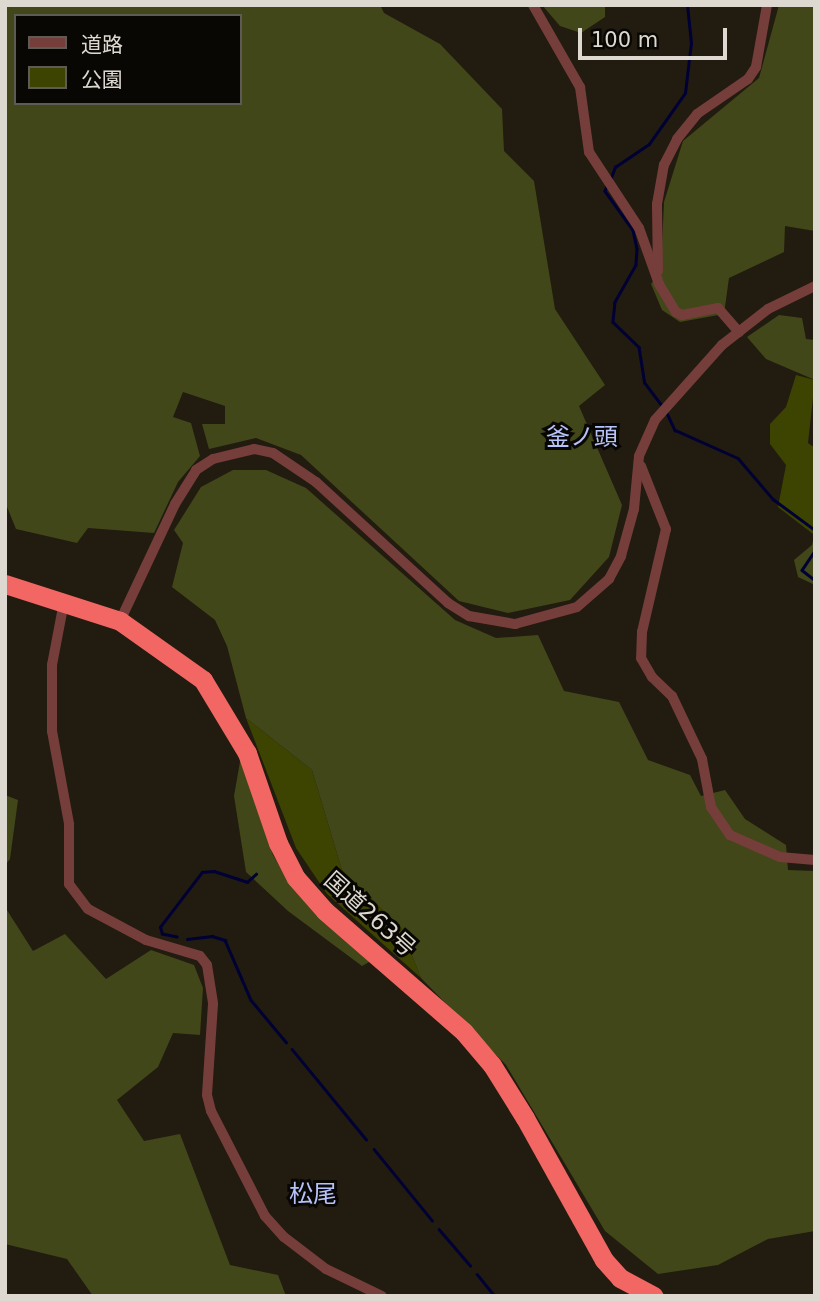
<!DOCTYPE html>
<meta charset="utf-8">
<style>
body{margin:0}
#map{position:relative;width:820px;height:1301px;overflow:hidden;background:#221b10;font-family:"DejaVu Sans","Noto Sans JP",sans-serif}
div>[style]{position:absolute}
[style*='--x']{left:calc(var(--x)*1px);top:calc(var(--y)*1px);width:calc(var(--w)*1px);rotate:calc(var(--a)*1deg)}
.green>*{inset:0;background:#3d4301}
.forest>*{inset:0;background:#414718}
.stream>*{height:2.5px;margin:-1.25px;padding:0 1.25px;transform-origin:1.25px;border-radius:1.25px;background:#000035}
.street>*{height:10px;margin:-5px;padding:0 5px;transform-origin:5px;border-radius:5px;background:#763e3b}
.highway>*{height:19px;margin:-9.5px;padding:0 9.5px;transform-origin:9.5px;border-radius:9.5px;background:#f26663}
span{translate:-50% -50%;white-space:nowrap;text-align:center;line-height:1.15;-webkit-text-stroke:6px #090703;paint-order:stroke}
.street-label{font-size:23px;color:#ddd9d1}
.neighbourhood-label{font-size:24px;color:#b6c2fa}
.frame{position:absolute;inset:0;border:7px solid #ddd9d1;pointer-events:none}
.legend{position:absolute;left:14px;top:14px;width:228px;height:91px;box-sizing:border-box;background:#090703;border:2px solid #5e5b55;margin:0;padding:9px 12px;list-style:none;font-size:21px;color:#ddd9d1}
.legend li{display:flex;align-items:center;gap:14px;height:35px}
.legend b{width:35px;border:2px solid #5e5b55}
.scale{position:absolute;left:578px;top:28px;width:149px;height:32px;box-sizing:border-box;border:4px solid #ddd9d1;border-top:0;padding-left:9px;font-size:21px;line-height:24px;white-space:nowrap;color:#ddd9d1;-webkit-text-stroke:5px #090703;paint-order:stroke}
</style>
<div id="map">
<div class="green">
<i style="clip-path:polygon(796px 375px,815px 380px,808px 443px,815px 448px,813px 534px,778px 507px,786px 465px,770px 444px,770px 424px,786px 407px)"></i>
<i style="clip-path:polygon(246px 718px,312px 770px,342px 870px,401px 928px,421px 978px,327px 894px,296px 848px)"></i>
</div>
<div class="forest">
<i style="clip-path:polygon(evenodd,5px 5px,380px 5px,384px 13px,440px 44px,502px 109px,504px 151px,534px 181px,555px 309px,605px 385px,579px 406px,622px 505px,609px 557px,570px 600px,508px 613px,459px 601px,301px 455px,256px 438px,209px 449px,202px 424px,225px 424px,225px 406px,183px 392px,173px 417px,191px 423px,200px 456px,178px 482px,154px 533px,88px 528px,77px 543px,16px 529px,5px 502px,5px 5px,16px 16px,240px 16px,240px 103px,16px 103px,16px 16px)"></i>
<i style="clip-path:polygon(542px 5px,605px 5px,605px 17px,581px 33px,560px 26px)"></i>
<i style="clip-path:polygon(779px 5px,815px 5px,815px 231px,785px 226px,784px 252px,729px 278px,724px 314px,680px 322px,662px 310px,651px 284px,661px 270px,664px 202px,683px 141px,759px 78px)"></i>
<i style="clip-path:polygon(779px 315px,802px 318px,806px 339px,815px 340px,815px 380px,766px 359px,747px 337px)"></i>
<i style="clip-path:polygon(233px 470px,266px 470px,306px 488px,455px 620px,496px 638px,538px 635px,564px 691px,619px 702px,648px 760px,690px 775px,701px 796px,725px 790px,745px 819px,786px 845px,788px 870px,815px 871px,815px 1231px,768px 1239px,718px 1265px,658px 1274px,605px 1231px,506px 1065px,421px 978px,401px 928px,342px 870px,312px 770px,246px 718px,227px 646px,215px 620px,172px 587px,183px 543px,174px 530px,201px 487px)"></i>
<i style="clip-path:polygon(815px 531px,815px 585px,798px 577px,794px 560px,812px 545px)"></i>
<i style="clip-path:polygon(241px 756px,273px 855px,291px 886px,371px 961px,362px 966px,288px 911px,246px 872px,234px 796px)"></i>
<i style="clip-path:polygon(5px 795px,18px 800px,10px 859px,5px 865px)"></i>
<i style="clip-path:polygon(5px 907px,33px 951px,65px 934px,106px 979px,151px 950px,194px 965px,203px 988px,200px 1035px,173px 1033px,158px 1067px,117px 1100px,144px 1141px,180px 1134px,230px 1265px,278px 1275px,286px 1296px,93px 1296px,67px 1259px,5px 1244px)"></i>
</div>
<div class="stream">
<i style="--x:610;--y:180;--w:14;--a:-69"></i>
<i style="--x:615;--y:167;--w:41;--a:-34.1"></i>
<i style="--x:649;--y:144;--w:62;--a:-54.8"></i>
<i style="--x:685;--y:93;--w:50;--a:-83.2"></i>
<i style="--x:691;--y:43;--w:38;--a:-96"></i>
<i style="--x:607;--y:186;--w:5;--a:112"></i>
<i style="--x:605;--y:191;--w:48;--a:54.3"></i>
<i style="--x:633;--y:230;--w:19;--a:78"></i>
<i style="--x:637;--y:249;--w:16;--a:94"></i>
<i style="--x:636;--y:265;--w:43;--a:119.6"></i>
<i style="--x:615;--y:302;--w:20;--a:96"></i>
<i style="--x:613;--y:322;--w:36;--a:44"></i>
<i style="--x:639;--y:347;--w:36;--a:81"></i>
<i style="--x:645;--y:383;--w:30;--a:53"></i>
<i style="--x:667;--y:413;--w:19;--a:65"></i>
<i style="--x:675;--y:430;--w:69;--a:24"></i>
<i style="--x:738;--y:458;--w:54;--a:49.5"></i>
<i style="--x:773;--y:499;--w:52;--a:36.4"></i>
<i style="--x:815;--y:551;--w:23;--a:124"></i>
<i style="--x:802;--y:570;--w:16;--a:38"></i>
<i style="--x:177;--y:937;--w:15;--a:-169"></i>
<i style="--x:162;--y:934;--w:7;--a:-106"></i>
<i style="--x:160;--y:927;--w:69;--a:-52.6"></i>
<i style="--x:202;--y:872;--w:12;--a:-5"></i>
<i style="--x:214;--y:871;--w:35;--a:18"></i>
<i style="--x:247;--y:882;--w:12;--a:-42"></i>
<i style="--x:187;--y:939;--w:25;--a:-7"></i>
<i style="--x:212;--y:936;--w:14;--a:17"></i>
<i style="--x:225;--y:940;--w:65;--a:66.6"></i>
<i style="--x:251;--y:1000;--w:55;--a:50.2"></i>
<i style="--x:292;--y:1049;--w:117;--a:50.6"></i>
<i style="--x:374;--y:1149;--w:92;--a:50.8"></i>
<i style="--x:439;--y:1229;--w:48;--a:49.3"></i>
<i style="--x:477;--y:1274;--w:28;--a:51"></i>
</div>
<div class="street">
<i style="--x:533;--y:5;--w:95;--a:60.2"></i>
<i style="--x:580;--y:87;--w:66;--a:82.1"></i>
<i style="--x:589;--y:152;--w:91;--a:56.7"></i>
<i style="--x:639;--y:228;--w:59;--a:70.3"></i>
<i style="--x:659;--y:284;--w:33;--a:59"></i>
<i style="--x:676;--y:312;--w:7;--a:27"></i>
<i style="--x:682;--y:315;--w:37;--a:-11"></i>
<i style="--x:718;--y:308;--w:32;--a:49"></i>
<i style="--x:658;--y:271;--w:67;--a:-90.9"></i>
<i style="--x:657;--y:204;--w:40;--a:-80"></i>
<i style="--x:664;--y:165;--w:29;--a:-63"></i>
<i style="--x:677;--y:139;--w:32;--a:-51"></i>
<i style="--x:697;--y:114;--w:62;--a:-34.5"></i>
<i style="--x:748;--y:79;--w:14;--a:-56"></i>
<i style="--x:756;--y:67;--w:63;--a:-79.9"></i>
<i style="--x:641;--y:466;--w:68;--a:68.4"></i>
<i style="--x:666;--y:529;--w:106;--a:103.1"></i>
<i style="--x:642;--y:632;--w:26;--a:92"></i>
<i style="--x:641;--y:658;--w:22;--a:60"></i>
<i style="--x:652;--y:677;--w:28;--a:44"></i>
<i style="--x:672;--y:696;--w:70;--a:64.5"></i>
<i style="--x:702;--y:759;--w:49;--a:79.4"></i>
<i style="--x:711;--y:807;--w:34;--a:56"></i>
<i style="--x:730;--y:835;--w:55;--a:23.7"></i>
<i style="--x:780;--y:857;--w:35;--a:5"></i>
<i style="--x:64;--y:602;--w:64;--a:100.8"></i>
<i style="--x:52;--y:665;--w:66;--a:90"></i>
<i style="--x:52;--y:731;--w:95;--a:79.6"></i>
<i style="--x:69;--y:824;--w:60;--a:90"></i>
<i style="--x:69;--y:884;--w:31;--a:53"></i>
<i style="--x:88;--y:909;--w:66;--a:28.1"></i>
<i style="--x:146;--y:940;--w:56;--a:16.5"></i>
<i style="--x:200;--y:956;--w:11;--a:52"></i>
<i style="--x:207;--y:965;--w:39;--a:81"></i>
<i style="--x:213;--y:1004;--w:91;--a:93.8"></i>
<i style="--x:207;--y:1095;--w:16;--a:76"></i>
<i style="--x:211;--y:1111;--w:118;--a:62.8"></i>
<i style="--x:265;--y:1216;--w:28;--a:48"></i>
<i style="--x:284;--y:1237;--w:53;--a:37.3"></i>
<i style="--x:326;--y:1269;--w:62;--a:25.7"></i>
<i style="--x:120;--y:621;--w:129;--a:-64.8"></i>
<i style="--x:175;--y:504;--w:40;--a:-58"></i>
<i style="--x:196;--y:470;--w:20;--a:-33"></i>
<i style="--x:213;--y:459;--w:42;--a:-13.7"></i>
<i style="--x:254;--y:449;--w:19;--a:12"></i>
<i style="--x:273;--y:453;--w:52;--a:34"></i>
<i style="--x:316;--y:482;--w:179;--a:42.5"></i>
<i style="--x:448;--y:603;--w:25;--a:32"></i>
<i style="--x:469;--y:616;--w:47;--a:9.9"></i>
<i style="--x:515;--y:624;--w:64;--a:-15.3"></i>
<i style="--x:577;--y:607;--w:43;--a:-41.2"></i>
<i style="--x:609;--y:579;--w:26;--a:-62"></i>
<i style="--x:621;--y:556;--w:49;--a:-74.5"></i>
<i style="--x:634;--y:509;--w:53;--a:-84.6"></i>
<i style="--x:639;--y:456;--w:39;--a:-66"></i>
<i style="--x:655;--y:420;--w:101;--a:-48.2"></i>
<i style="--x:722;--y:345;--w:58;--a:-38"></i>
<i style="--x:768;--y:309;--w:52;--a:-26.1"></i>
</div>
<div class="highway">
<i style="--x:5;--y:584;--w:121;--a:17.8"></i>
<i style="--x:120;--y:621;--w:102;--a:35.4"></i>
<i style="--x:203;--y:680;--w:85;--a:58.9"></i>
<i style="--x:247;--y:753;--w:95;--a:71"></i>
<i style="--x:278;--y:843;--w:39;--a:63"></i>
<i style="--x:296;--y:878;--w:44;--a:48.7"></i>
<i style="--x:325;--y:911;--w:184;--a:41"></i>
<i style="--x:464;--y:1032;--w:43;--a:49.7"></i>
<i style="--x:492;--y:1065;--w:62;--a:58.1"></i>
<i style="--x:525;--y:1118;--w:162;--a:60.9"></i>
<i style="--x:604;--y:1260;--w:24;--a:48"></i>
<i style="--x:620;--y:1278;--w:38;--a:28"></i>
</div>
<div class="street-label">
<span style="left:370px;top:914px;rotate:42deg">国道263号</span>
</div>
<div class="neighbourhood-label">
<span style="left:582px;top:438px">釜ノ頭</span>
<span style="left:313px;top:1195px">松尾</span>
</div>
<div class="frame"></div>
<ul class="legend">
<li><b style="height:9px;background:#763e3b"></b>道路</li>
<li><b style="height:19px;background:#3d4301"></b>公園</li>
</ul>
<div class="scale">100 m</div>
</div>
